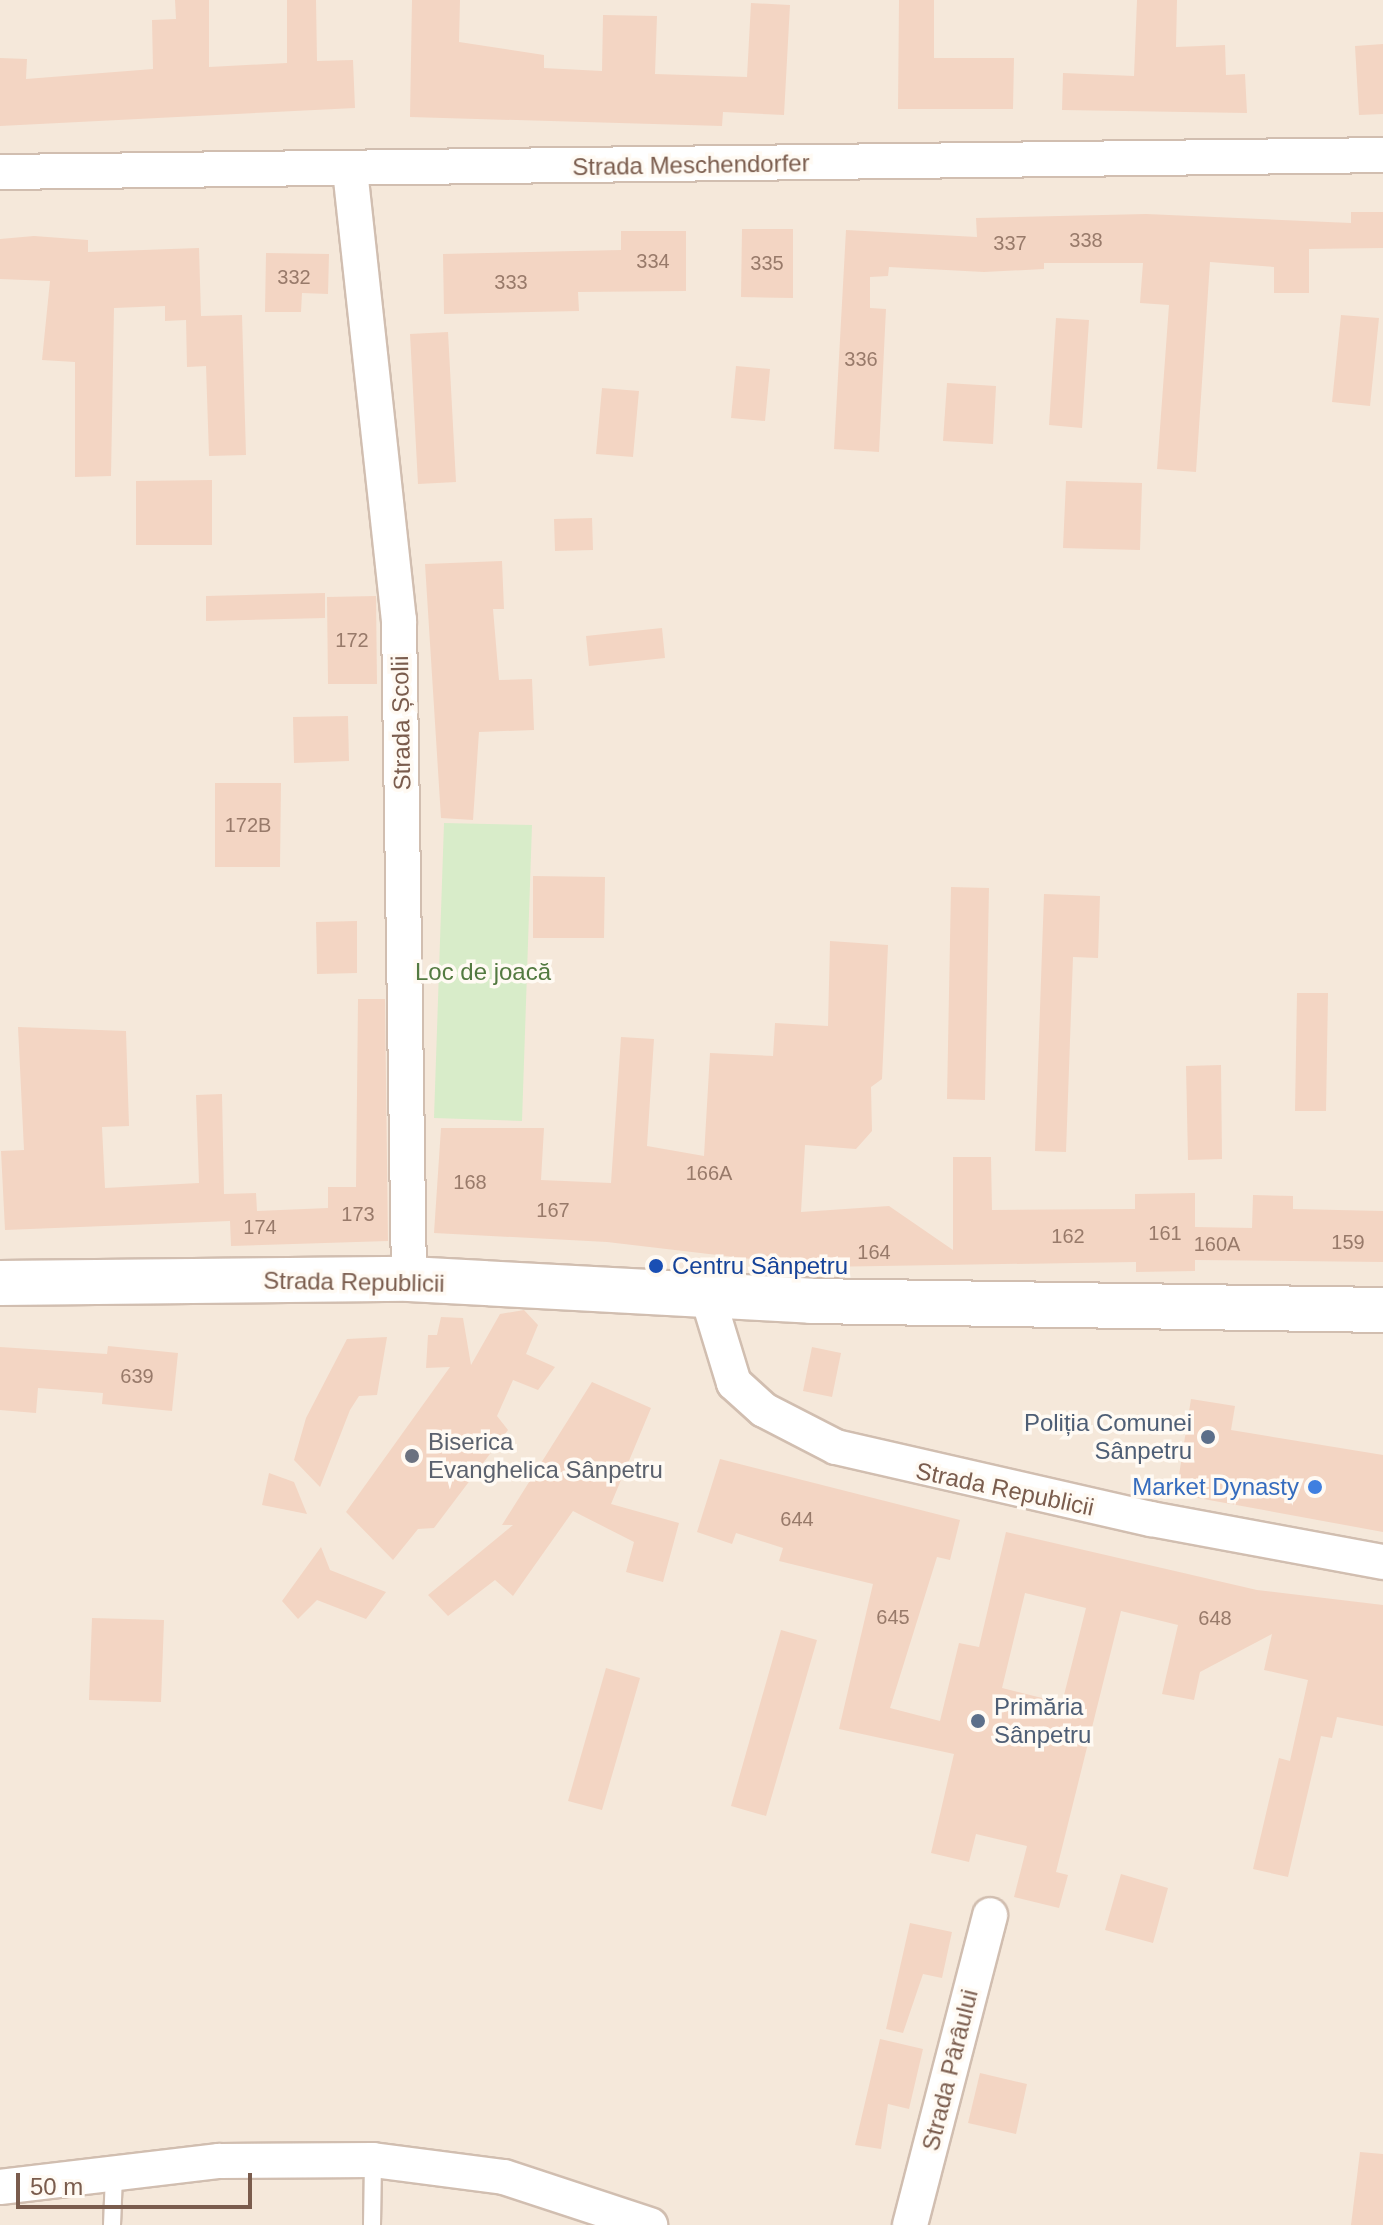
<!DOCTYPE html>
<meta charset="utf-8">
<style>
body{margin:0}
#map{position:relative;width:1383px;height:2225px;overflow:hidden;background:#fdf6ec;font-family:Arial,sans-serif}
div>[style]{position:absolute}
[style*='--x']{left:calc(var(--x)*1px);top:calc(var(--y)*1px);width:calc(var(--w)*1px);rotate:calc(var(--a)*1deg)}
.residential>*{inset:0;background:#f5e8da}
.green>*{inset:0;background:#d8ecc9}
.building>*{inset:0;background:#f3d5c3}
.roads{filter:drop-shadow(2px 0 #d1beb0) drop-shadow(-2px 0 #d1beb0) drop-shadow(0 2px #d1beb0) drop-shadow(0 -2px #d1beb0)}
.lane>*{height:16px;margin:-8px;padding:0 8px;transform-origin:8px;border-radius:8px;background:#fff}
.street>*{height:34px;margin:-17px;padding:0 17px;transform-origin:17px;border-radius:17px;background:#fff}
.secondary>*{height:44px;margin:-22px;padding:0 22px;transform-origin:22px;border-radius:22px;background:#fff}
.dots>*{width:22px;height:22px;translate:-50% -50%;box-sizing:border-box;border:4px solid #fffaf3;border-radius:50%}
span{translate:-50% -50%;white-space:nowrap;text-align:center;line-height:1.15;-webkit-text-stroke:7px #fffaf3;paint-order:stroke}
.number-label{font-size:20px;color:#987a6a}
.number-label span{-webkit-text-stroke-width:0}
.street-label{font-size:24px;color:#7a5c4d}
.park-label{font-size:24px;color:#537a41}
.transit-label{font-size:24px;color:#164399}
.left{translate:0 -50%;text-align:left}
.service-label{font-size:24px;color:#4e5e75}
.right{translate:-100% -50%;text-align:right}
.worship-label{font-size:24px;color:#5b616d}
.shop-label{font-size:24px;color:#366cbe}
.scale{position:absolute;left:16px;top:2173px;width:236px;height:36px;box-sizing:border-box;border:4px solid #7a5c4d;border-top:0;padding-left:10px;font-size:24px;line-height:28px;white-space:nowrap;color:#7a5c4d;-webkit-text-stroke:6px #fffaf3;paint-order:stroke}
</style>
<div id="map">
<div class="residential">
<i style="clip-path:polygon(0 0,1383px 0,1383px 2225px,0 2225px)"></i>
</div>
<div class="green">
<i style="clip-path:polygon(444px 823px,532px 825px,522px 1121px,434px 1118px)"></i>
</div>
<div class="building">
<i style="clip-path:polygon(175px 0,209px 0,209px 67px,287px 63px,287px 0,316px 0,317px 61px,353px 60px,355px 108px,0 126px,0 58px,27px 59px,26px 79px,153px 69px,152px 20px,176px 19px)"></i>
<i style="clip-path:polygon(412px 0,460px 0,459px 42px,544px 55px,544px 68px,602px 71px,603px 15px,657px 16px,655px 74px,747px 77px,751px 3px,790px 5px,784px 115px,723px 112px,722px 126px,410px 117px)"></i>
<i style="clip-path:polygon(899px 0,934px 0,934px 58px,1014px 58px,1013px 109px,898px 109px)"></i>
<i style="clip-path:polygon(1137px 0,1177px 0,1176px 47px,1225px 45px,1226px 75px,1245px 74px,1247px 113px,1062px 110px,1063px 73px,1134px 76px)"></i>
<i style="clip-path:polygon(1383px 44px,1383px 114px,1359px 115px,1355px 46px)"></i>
<i style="clip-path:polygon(1351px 212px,1383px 212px,1383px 248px,1309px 249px,1309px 293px,1274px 293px,1274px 267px,1210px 262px,1196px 472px,1157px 469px,1169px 305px,1140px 303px,1143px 263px,1044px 263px,1044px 269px,984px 272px,889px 267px,888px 276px,870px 277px,870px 308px,886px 309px,879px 452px,834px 449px,846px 230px,977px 237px,976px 218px,1146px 214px,1351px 223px)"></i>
<i style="clip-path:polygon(742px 229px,793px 229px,793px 298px,741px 297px)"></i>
<i style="clip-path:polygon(621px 231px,686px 231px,686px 291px,578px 292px,579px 311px,444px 314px,443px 254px,621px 250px)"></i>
<i style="clip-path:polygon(34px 236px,88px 240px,88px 252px,199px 248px,201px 316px,242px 315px,246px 455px,209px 456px,206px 366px,187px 367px,186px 320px,165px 321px,165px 306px,114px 308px,111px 476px,75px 477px,75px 362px,42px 360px,50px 281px,0 279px,0 239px)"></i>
<i style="clip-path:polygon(266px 253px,329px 254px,328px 294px,302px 293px,301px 312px,265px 312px)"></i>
<i style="clip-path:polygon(1341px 315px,1379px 318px,1370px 406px,1332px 402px)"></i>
<i style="clip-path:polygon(1056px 318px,1089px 320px,1082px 428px,1049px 425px)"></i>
<i style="clip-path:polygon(448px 332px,456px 482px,418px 484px,410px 334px)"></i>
<i style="clip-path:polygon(736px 366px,770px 369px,765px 421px,731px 418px)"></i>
<i style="clip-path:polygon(947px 383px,996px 386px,993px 444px,943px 441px)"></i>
<i style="clip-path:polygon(602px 388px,639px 391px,633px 457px,596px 454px)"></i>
<i style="clip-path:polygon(212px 480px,212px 545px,136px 545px,136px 481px)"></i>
<i style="clip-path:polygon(1066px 481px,1142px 483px,1140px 550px,1063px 548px)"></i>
<i style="clip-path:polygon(592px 518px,593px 550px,555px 551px,554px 519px)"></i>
<i style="clip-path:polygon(502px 561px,504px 609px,493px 609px,499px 680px,532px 679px,534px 730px,479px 732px,473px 820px,441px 818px,425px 564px)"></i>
<i style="clip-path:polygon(325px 593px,325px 618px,206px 621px,206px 596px)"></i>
<i style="clip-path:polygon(376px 596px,377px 684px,328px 684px,327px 597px)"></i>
<i style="clip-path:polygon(662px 628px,665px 658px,589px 666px,586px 636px)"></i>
<i style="clip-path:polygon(348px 716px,349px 761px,294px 763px,293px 717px)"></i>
<i style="clip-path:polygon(215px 783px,281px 783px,280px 867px,215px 867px)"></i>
<i style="clip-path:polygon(533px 876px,605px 877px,604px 938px,533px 938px)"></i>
<i style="clip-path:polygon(951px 887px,989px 888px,985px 1100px,947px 1099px)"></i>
<i style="clip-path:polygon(1044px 894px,1100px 896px,1098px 958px,1073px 957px,1066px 1152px,1035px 1151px)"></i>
<i style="clip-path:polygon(357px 921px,357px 973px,317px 974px,316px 922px)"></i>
<i style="clip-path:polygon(830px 941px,888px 945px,882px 1079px,871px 1087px,872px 1131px,856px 1149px,805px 1145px,801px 1212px,889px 1206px,953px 1250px,953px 1157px,991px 1157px,992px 1210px,1135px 1209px,1135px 1194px,1195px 1193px,1195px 1227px,1252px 1228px,1253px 1195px,1293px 1196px,1293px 1209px,1383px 1211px,1383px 1262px,1195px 1260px,1195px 1271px,1136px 1272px,1136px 1262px,820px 1267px,607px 1242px,434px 1233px,441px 1128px,544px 1128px,541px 1180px,611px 1183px,621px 1037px,654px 1039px,647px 1146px,704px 1156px,710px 1053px,773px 1056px,775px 1023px,828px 1026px)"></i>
<i style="clip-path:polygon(1297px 993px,1328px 993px,1326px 1111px,1295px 1111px)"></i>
<i style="clip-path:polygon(358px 999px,385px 999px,388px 1241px,231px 1246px,230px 1221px,5px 1230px,1px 1151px,24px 1150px,18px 1027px,126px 1031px,129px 1126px,102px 1127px,105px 1188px,199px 1183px,196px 1095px,222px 1094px,224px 1194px,256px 1193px,257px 1211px,328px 1208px,328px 1187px,356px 1187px)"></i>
<i style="clip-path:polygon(1221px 1065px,1222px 1159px,1188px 1160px,1186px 1066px)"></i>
<i style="clip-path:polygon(524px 1310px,538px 1325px,526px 1354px,555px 1367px,538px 1390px,513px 1380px,497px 1416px,508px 1430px,434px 1528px,418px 1529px,393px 1560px,346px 1512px,450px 1367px,426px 1368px,428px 1335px,437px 1335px,441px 1317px,463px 1318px,471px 1365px,500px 1314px)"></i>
<i style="clip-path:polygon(387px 1337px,377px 1395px,359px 1396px,350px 1410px,320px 1487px,294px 1460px,306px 1418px,347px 1339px)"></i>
<i style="clip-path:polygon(108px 1346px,178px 1353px,172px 1411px,102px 1404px,103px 1393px,38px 1388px,36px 1413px,0 1410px,0 1347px,107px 1354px)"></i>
<i style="clip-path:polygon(812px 1347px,841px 1353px,832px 1397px,803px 1391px)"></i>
<i style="clip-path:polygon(592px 1382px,651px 1408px,611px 1504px,679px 1523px,663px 1582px,626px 1572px,634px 1542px,573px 1511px,513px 1596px,495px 1580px,448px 1616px,428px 1595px,513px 1525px,502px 1525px)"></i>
<i style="clip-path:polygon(1191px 1399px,1235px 1406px,1231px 1430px,1383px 1455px,1383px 1532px,1176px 1494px)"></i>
<i style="clip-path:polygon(evenodd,720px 1459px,960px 1520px,950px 1560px,937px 1557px,890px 1708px,940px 1721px,959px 1643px,979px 1647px,1006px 1532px,1257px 1590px,1383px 1605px,1383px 1726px,1337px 1717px,1332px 1738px,1321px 1736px,1288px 1877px,1253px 1869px,1279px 1758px,1290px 1761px,1308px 1680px,1264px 1670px,1272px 1634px,1200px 1672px,1194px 1700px,1162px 1694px,1178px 1625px,1121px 1611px,1056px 1872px,1068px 1875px,1059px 1908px,1014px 1897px,1027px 1846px,976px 1834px,969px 1862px,931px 1853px,954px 1754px,839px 1729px,873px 1584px,779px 1561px,783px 1548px,736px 1533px,732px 1544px,697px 1532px,720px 1459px,1025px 1593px,1086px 1608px,1062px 1703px,1002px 1688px,1025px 1593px)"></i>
<i style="clip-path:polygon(269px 1473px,294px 1482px,307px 1514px,262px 1505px)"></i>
<i style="clip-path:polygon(321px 1547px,330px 1570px,386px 1592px,366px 1619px,317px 1600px,298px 1619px,282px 1601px)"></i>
<i style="clip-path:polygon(92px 1618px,164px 1620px,161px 1702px,89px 1700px)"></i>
<i style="clip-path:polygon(781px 1630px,817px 1640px,766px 1816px,731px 1806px)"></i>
<i style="clip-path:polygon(606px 1668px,640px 1678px,602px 1810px,568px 1801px)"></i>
<i style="clip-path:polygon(1121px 1874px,1168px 1888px,1153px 1943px,1105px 1930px)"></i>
<i style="clip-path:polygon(910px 1923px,952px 1932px,942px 1978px,923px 1974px,903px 2033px,886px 2029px)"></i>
<i style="clip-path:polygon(880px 2039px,923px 2049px,909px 2109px,888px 2104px,881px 2149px,855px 2145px)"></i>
<i style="clip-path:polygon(980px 2073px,1027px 2084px,1016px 2134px,968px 2123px)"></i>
<i style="clip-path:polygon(1360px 2152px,1383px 2154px,1383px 2225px,1351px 2225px)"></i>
</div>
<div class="roads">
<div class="lane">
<i style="--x:112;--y:2225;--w:50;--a:-87.7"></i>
<i style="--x:372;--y:2225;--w:65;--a:-89.1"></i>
</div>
<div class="street">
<i style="--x:350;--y:170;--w:453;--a:83.8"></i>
<i style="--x:399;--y:620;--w:659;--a:89.13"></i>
<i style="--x:0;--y:172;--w:1383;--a:-0.7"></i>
<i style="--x:708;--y:1298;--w:89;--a:73"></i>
<i style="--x:734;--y:1383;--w:40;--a:42"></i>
<i style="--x:764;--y:1410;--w:81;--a:27.2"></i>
<i style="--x:836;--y:1447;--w:323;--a:12.9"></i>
<i style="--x:1151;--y:1519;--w:236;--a:10.5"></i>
<i style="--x:0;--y:2187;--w:221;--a:-6.8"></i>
<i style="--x:219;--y:2161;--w:154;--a:-0.4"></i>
<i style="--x:373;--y:2160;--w:132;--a:7.4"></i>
<i style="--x:504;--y:2177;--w:154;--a:18.2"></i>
<i style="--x:910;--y:2225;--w:320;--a:-75.5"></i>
</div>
<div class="secondary">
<i style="--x:0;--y:1283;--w:409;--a:-0.6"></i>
<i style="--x:409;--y:1279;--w:403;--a:3.1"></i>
<i style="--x:811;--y:1301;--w:572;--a:0.9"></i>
</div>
</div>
<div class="dots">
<i style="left:656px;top:1266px;background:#1a4fb4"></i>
<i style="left:1208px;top:1437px;background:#5c6f8a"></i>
<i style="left:412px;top:1456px;background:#6b7280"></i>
<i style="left:1315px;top:1487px;background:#3f7fe0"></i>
<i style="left:978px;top:1721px;background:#5c6f8a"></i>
</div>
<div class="number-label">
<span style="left:1086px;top:240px">338</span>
<span style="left:1010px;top:243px">337</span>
<span style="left:653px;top:261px">334</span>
<span style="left:767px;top:263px">335</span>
<span style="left:294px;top:277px">332</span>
<span style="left:511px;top:282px">333</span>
<span style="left:861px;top:359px">336</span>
<span style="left:352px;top:640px">172</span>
<span style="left:248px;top:825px">172B</span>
<span style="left:709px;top:1173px">166A</span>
<span style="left:470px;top:1182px">168</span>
<span style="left:553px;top:1210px">167</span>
<span style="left:358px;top:1214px">173</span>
<span style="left:260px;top:1227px">174</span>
<span style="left:1165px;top:1233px">161</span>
<span style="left:1068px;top:1236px">162</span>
<span style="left:1348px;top:1242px">159</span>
<span style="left:1217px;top:1244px">160A</span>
<span style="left:874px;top:1252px">164</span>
<span style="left:137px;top:1376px">639</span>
<span style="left:797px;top:1519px">644</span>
<span style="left:893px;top:1617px">645</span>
<span style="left:1215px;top:1618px">648</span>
</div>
<div class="street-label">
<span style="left:691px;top:165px;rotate:-1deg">Strada Meschendorfer</span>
<span style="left:401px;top:723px;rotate:-91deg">Strada Școlii</span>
<span style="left:354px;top:1282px;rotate:1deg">Strada Republicii</span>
<span style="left:1005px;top:1489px;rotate:12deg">Strada Republicii</span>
<span style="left:950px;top:2070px;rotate:-76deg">Strada Pârâului</span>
</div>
<div class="park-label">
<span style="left:483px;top:972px">Loc de joacă</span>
</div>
<div class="transit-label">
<span class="left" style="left:672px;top:1266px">Centru Sânpetru</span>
</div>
<div class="service-label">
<span class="right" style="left:1192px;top:1437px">Poliția Comunei<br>Sânpetru</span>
<span class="left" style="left:994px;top:1721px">Primăria<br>Sânpetru</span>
</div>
<div class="worship-label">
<span class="left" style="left:428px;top:1456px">Biserica<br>Evanghelica Sânpetru</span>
</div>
<div class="shop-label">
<span class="right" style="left:1299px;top:1487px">Market Dynasty</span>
</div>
<div class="scale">50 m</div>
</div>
